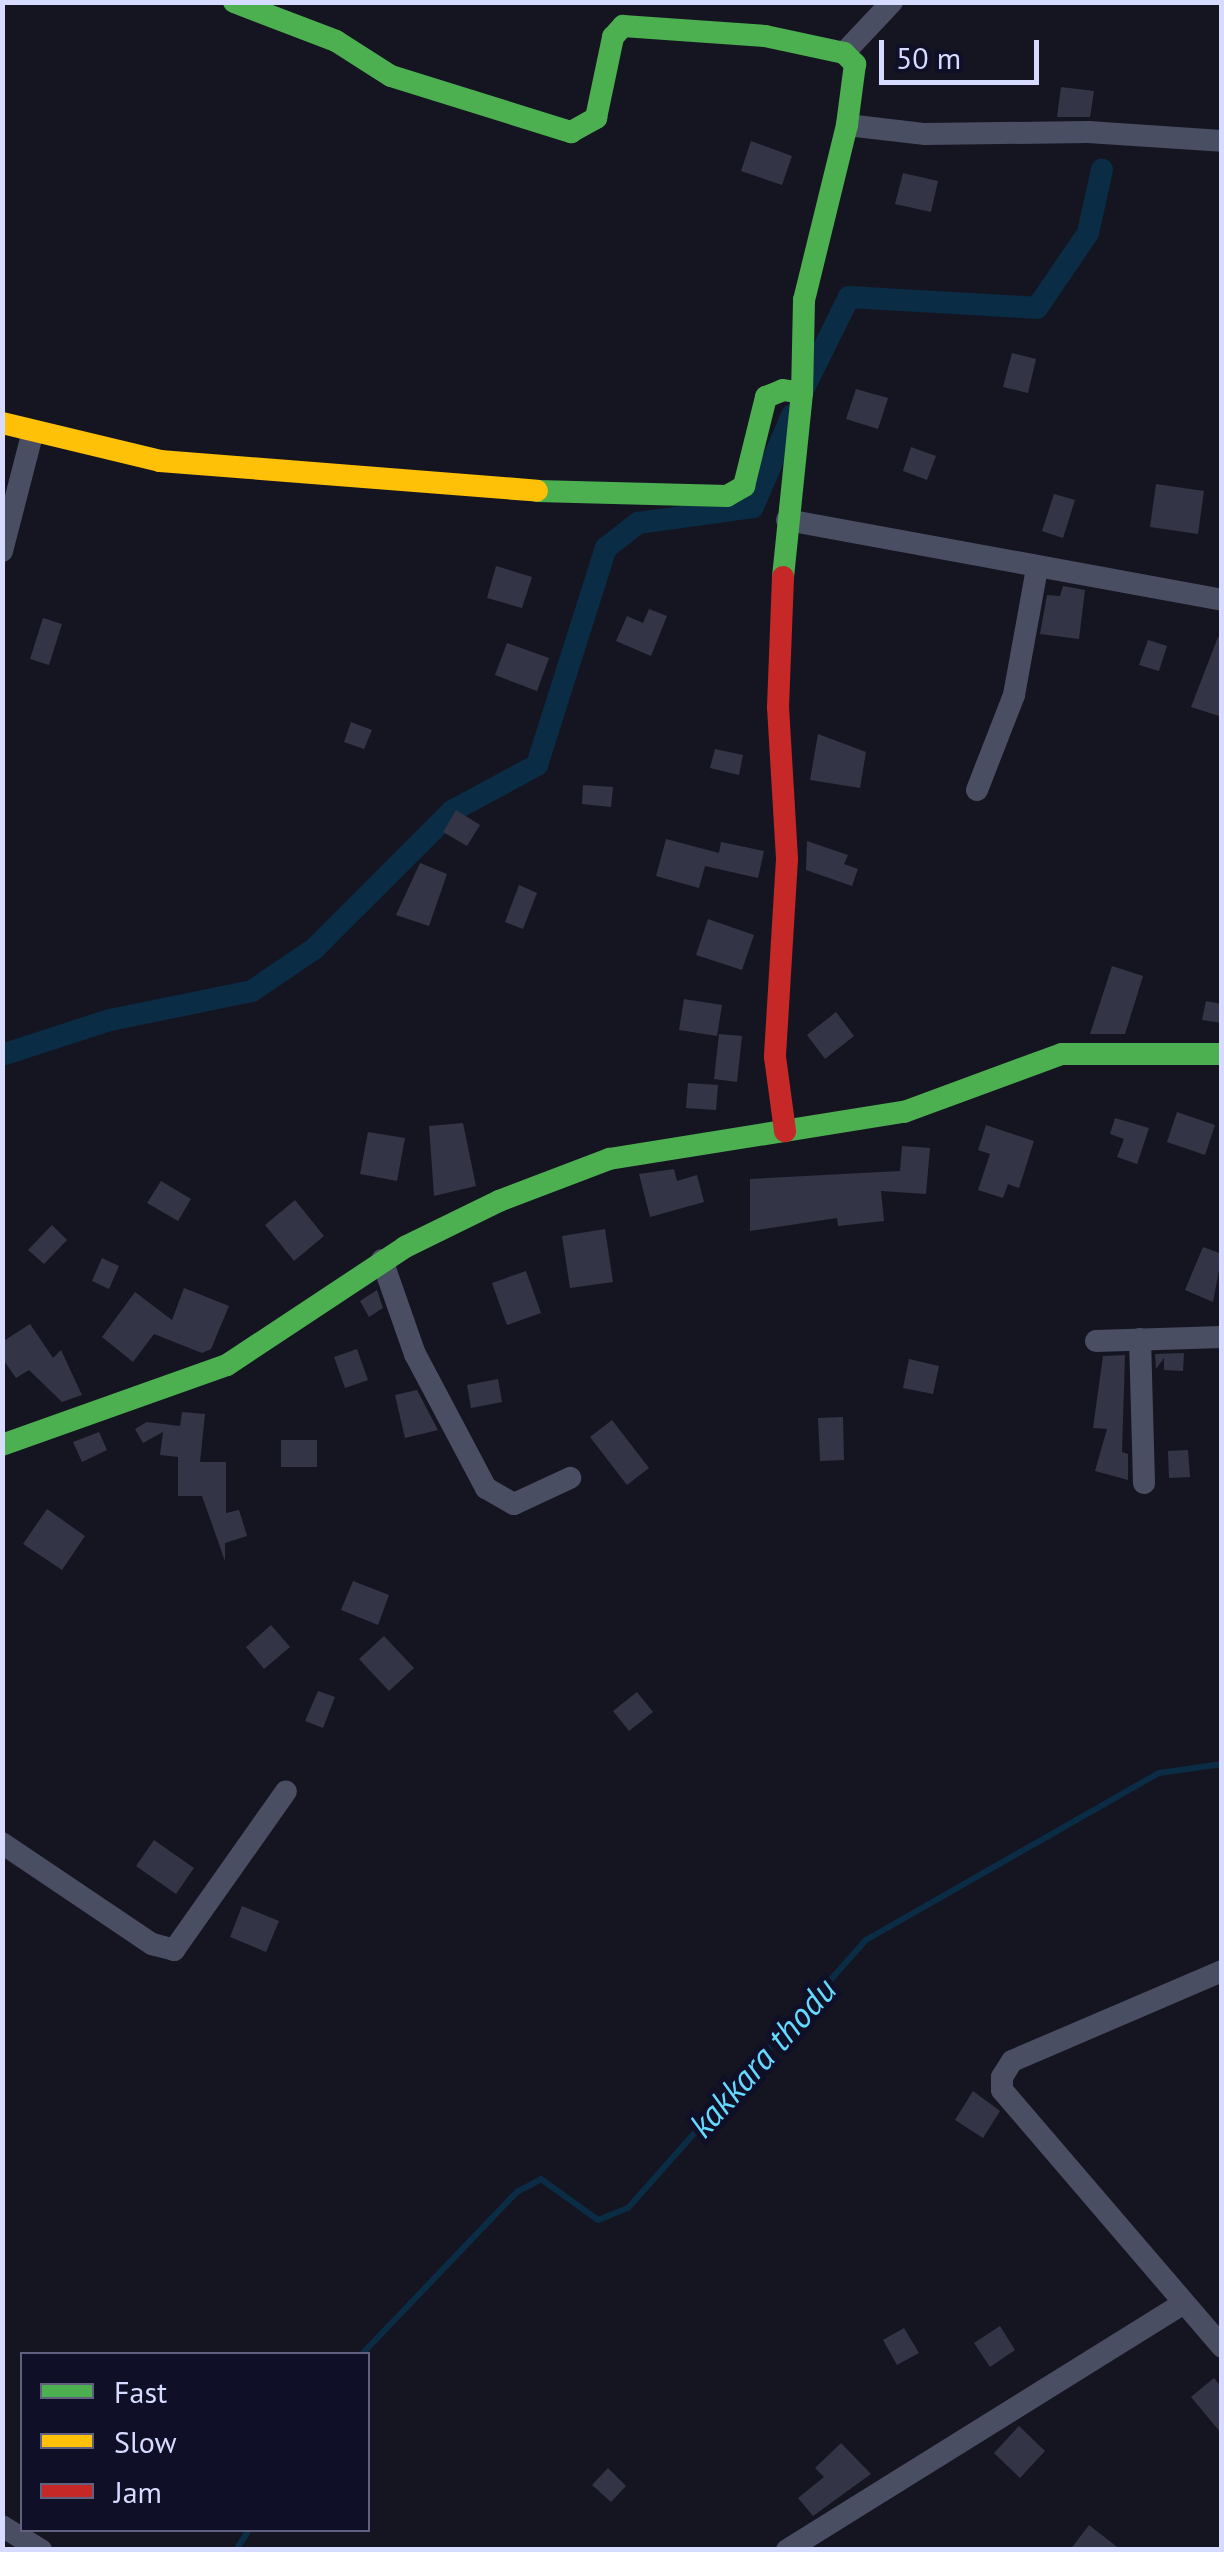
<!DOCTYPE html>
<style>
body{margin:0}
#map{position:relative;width:1224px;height:2552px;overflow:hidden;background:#151522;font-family:"PT Sans",sans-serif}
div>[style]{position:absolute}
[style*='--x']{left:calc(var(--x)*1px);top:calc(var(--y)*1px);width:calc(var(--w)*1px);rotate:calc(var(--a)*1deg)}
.stream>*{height:6px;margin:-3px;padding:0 3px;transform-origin:3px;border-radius:3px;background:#0a2c44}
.canal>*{height:22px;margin:-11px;padding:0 11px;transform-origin:11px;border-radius:11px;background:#0a2c44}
.building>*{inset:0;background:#333445}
.street>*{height:22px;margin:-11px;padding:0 11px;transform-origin:11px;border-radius:11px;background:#4a4e63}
.fast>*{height:22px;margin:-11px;padding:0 11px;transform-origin:11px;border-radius:11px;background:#4caf50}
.slow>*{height:22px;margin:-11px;padding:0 11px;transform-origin:11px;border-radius:11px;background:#ffc107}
.jam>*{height:22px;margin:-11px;padding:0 11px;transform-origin:11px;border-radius:11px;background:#c62828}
span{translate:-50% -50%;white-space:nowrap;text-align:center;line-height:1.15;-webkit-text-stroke:10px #0f1028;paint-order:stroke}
.water-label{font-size:35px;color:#64daff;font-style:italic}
.frame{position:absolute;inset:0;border:5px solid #d6dbff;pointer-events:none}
.legend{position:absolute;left:20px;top:2352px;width:350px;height:180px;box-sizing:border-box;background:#0f1028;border:2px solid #5f617e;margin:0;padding:12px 18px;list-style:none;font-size:30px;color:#d6dbff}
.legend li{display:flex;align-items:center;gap:20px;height:50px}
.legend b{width:50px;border:2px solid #5f617e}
.scale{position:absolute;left:879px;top:40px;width:160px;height:45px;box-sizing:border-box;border:5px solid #d6dbff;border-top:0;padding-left:12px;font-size:30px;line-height:35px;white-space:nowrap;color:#d6dbff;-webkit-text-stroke:8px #0f1028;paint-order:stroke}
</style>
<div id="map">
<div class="stream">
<i style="--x:362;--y:2354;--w:224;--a:-46.3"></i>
<i style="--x:517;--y:2192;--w:27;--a:-28"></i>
<i style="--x:541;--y:2179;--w:70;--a:35.7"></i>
<i style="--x:598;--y:2220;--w:32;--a:-22"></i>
<i style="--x:628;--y:2208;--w:358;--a:-48.4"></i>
<i style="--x:866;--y:1940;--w:337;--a:-29.7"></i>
<i style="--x:1159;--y:1773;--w:64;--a:-8.1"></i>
<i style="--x:236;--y:2550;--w:24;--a:-57"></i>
</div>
<div class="canal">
<i style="--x:805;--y:386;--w:99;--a:-63.7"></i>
<i style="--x:849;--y:297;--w:188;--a:3.3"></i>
<i style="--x:1037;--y:308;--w:91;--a:-55.8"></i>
<i style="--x:1088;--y:233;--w:65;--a:-77.5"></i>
<i style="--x:2;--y:1055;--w:114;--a:-18"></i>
<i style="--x:110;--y:1020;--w:145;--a:-11.5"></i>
<i style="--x:252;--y:991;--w:75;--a:-34.1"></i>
<i style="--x:314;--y:949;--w:195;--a:-45"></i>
<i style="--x:452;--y:811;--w:97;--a:-28.4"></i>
<i style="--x:537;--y:765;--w:228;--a:-72.4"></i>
<i style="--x:606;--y:548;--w:41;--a:-38"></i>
<i style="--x:638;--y:523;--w:116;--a:-7.9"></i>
<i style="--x:753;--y:507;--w:100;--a:-67"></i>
</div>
<div class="building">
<i style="clip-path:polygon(1061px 87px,1094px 91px,1090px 117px,1057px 117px)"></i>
<i style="clip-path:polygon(751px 141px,792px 156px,782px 185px,741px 171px)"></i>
<i style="clip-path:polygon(903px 173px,938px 181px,931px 212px,895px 204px)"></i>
<i style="clip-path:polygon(1012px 353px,1036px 359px,1028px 393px,1003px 387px)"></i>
<i style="clip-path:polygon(856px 389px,888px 398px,878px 429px,846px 419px)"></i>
<i style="clip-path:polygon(911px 447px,936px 456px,927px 480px,903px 471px)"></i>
<i style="clip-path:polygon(1156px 484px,1204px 491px,1198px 534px,1150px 527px)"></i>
<i style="clip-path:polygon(1054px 494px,1075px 500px,1063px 538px,1042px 531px)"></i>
<i style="clip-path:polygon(496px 566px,532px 577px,522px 608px,487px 598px)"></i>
<i style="clip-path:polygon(1063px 586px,1085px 590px,1079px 639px,1040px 634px,1047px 595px,1060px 596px)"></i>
<i style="clip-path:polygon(649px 609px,667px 616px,651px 656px,616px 641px,627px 616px,643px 623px)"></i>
<i style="clip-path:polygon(43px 618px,62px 624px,49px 665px,30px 659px)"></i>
<i style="clip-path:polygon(1218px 637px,1222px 638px,1222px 717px,1191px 707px)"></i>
<i style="clip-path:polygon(1148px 640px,1167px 646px,1159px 671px,1139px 665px)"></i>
<i style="clip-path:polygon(507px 643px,549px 658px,537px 691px,495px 675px)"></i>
<i style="clip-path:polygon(351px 722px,372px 730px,364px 749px,344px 742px)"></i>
<i style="clip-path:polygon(818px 734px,866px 752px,860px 788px,810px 780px)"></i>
<i style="clip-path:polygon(715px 749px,743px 755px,739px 775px,710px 768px)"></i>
<i style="clip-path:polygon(583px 785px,613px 787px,611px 807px,582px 804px)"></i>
<i style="clip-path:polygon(456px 810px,480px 825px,467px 846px,443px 832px)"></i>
<i style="clip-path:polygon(666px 839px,719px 853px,721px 842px,764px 851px,758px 878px,705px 866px,699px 888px,656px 876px)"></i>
<i style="clip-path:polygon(807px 841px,848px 855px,844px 864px,858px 869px,852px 886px,806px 870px)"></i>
<i style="clip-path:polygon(420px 863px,447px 874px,429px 926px,396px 915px)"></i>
<i style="clip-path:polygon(519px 885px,537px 893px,523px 929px,505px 922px)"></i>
<i style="clip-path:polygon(708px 919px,754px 935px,742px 970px,696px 955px)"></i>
<i style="clip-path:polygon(1112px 966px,1143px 976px,1125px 1034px,1090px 1034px)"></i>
<i style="clip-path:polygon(684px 999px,722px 1005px,717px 1036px,679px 1030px)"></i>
<i style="clip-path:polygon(1206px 1001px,1222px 1004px,1222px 1023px,1202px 1020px)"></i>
<i style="clip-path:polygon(836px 1012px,854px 1036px,825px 1059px,807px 1035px)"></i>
<i style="clip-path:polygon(719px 1034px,742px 1036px,737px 1082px,714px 1079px)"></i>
<i style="clip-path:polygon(688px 1083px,718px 1085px,716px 1110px,686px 1108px)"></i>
<i style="clip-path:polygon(1177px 1112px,1215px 1125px,1205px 1155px,1167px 1142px)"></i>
<i style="clip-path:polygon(1115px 1118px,1149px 1128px,1137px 1164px,1117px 1157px,1124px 1139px,1110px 1134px)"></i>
<i style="clip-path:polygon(463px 1123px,476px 1186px,434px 1196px,429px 1126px)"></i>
<i style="clip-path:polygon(986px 1125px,1034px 1141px,1019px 1188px,1008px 1184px,1003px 1198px,978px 1190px,990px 1154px,978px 1150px)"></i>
<i style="clip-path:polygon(368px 1132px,405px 1138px,397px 1181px,360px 1174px)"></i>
<i style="clip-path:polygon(902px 1146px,930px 1148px,926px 1194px,881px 1191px,884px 1221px,838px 1226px,837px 1218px,750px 1231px,750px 1179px,900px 1171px)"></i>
<i style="clip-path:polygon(674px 1169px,677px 1181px,697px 1175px,704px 1202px,650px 1217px,639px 1174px)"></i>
<i style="clip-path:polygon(161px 1181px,191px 1199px,178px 1221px,147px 1203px)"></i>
<i style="clip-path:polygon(295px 1200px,324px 1236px,294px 1261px,265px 1225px)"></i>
<i style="clip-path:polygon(52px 1225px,67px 1240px,44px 1264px,28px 1250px)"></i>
<i style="clip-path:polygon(605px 1229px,613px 1282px,570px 1288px,562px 1236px)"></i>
<i style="clip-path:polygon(1203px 1247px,1222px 1254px,1213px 1302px,1185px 1290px)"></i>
<i style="clip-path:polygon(102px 1258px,119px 1266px,109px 1289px,92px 1281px)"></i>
<i style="clip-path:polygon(526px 1271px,541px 1313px,507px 1325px,492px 1283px)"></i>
<i style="clip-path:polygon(184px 1288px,229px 1306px,211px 1349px,202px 1353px,154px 1334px,133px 1362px,102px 1337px,135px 1292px,172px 1320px)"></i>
<i style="clip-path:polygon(377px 1290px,383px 1308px,369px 1317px,360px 1301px)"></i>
<i style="clip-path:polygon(30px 1324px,53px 1358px,61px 1350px,82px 1395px,62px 1402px,29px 1370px,16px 1378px,2px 1358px,2px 1342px)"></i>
<i style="clip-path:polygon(357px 1349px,368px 1380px,345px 1388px,334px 1357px)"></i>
<i style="clip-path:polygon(1184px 1353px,1183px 1371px,1164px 1370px,1164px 1358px,1156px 1369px,1155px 1354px)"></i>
<i style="clip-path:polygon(1125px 1355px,1122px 1452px,1128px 1454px,1128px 1480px,1095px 1471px,1107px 1429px,1093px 1428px,1103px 1356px)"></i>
<i style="clip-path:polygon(909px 1359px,939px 1366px,933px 1394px,903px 1388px)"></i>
<i style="clip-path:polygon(498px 1379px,502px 1402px,471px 1408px,467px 1385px)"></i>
<i style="clip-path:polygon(417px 1390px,438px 1430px,405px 1438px,395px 1395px)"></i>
<i style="clip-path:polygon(182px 1412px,205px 1414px,200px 1462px,226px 1462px,226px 1513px,239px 1510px,247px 1536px,225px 1543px,225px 1561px,202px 1496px,178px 1496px,178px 1457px,160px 1455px,163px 1432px,143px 1443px,135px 1429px,147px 1422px,180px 1426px)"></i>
<i style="clip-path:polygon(843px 1417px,844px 1460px,820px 1461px,818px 1418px)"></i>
<i style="clip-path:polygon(612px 1420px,649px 1468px,627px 1485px,590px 1437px)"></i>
<i style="clip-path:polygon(99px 1432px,107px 1450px,82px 1462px,73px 1442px)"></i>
<i style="clip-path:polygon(281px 1440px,317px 1440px,317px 1467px,281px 1467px)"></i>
<i style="clip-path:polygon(1188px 1450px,1190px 1477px,1169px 1478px,1168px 1451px)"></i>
<i style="clip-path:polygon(47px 1509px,85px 1536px,62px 1570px,23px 1544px)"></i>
<i style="clip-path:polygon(353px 1581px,389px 1595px,378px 1625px,341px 1610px)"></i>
<i style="clip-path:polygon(271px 1625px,290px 1647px,264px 1669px,246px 1647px)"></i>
<i style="clip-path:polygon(384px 1636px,414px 1668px,389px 1691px,359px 1659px)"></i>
<i style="clip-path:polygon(318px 1691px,335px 1697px,323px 1728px,305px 1721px)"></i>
<i style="clip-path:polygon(637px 1692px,653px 1712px,629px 1731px,613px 1711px)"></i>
<i style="clip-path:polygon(154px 1840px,194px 1868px,176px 1894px,136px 1866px)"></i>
<i style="clip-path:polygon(242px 1906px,279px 1921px,266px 1952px,230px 1937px)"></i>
<i style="clip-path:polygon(973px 2091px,1000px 2111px,983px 2138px,955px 2120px)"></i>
<i style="clip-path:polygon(1000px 2326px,1015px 2350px,990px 2367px,974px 2343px)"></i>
<i style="clip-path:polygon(904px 2328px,919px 2353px,897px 2365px,883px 2340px)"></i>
<i style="clip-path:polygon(1214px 2378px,1222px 2388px,1222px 2434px,1191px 2397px)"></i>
<i style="clip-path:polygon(1019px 2426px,1045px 2451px,1020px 2478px,994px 2453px)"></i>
<i style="clip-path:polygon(841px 2443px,871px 2474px,813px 2516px,798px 2498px,824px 2477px,815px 2468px)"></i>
<i style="clip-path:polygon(608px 2468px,626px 2486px,611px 2502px,592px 2485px)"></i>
<i style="clip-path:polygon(1089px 2525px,1121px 2550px,1070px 2550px)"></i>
</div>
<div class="street">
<i style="--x:844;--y:53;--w:70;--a:-46.7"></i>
<i style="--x:847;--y:125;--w:79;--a:6.6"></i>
<i style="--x:925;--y:134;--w:163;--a:-0.7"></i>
<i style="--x:1088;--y:132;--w:134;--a:3.8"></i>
<i style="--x:787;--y:520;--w:442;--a:10.4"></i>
<i style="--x:2;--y:551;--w:120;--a:-75.5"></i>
<i style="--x:977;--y:790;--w:102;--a:-68.7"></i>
<i style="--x:1014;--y:695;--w:129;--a:-79.7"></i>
<i style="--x:382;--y:1260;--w:100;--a:70.7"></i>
<i style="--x:415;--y:1354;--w:152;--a:62.1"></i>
<i style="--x:486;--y:1488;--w:32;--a:30"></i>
<i style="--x:514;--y:1504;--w:62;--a:-24.9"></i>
<i style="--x:1140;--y:1339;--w:144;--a:88.4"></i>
<i style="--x:1096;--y:1341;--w:126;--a:-1.8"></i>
<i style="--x:2;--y:1843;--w:181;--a:34"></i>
<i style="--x:152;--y:1944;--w:23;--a:15"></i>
<i style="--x:174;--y:1950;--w:194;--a:-54.8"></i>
<i style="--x:1222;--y:1971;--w:228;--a:156.8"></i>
<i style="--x:1012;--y:2061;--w:19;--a:122"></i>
<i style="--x:1002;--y:2077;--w:13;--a:90"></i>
<i style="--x:1002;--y:2090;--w:338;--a:49.4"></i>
<i style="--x:2;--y:2526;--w:46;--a:31.6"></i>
<i style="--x:787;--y:2550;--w:464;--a:-31.9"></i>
</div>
<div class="fast">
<i style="--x:234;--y:2;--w:109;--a:20.9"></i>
<i style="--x:336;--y:41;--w:65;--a:32.5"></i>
<i style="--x:391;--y:76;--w:189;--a:17.3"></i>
<i style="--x:571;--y:132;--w:29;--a:-29"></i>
<i style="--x:596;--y:118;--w:83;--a:-78.1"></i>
<i style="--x:613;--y:37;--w:15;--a:-48"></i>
<i style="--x:623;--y:26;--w:142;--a:4"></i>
<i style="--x:765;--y:36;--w:81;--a:12.1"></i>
<i style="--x:844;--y:53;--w:16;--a:45"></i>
<i style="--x:855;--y:64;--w:62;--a:97.5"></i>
<i style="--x:847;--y:125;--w:180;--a:103.8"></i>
<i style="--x:804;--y:300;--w:93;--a:91.2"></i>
<i style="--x:802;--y:393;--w:185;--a:95.9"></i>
<i style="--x:537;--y:491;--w:190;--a:1.5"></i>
<i style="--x:727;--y:496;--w:20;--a:-30"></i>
<i style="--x:744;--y:486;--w:92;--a:-76.1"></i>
<i style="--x:766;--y:397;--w:18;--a:-22"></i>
<i style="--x:783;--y:390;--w:19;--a:9"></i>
<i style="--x:2;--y:1445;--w:239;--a:-19.6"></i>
<i style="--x:227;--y:1365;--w:214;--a:-33.5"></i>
<i style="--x:405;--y:1247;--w:105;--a:-26.1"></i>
<i style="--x:499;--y:1201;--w:118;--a:-20.9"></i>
<i style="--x:609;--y:1159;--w:299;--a:-9.1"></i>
<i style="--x:904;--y:1112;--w:168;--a:-20.2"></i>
<i style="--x:1062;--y:1054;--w:160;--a:0"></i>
</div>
<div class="slow">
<i style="--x:2;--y:423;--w:163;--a:13.5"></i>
<i style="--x:160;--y:461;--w:378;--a:4.5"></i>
</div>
<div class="jam">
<i style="--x:783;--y:577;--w:130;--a:92.2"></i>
<i style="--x:778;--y:707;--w:152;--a:86.6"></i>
<i style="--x:787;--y:859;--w:198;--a:93.5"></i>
<i style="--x:775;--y:1057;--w:75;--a:82.3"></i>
</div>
<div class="water-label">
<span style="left:762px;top:2057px;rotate:-48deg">kakkara thodu</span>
</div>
<div class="frame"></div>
<ul class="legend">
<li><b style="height:12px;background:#4caf50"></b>Fast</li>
<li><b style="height:12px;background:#ffc107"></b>Slow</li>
<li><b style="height:12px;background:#c62828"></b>Jam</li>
</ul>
<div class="scale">50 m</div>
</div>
